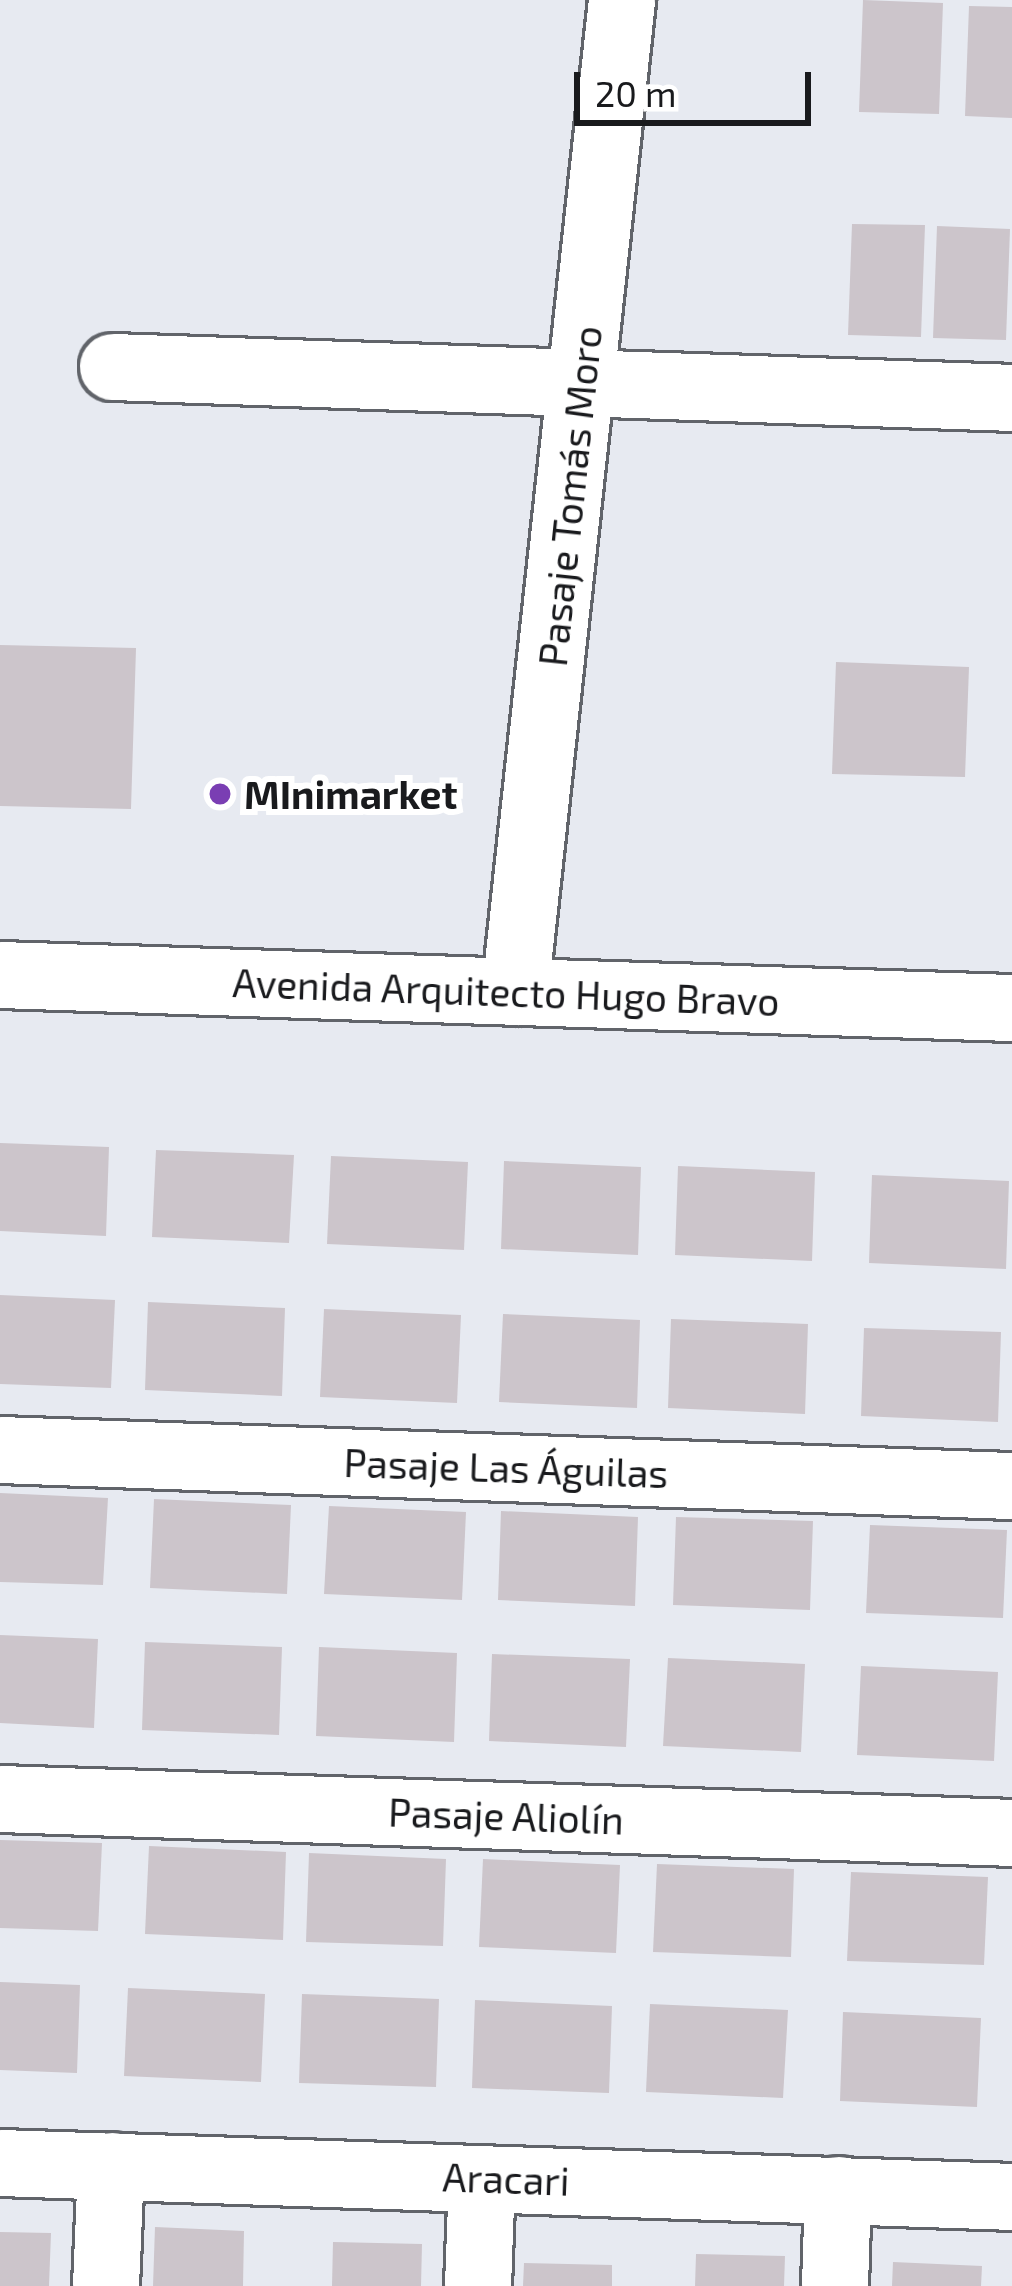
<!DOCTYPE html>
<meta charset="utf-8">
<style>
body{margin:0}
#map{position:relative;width:1012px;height:2286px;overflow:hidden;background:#e7eaf1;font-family:"Exo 2",sans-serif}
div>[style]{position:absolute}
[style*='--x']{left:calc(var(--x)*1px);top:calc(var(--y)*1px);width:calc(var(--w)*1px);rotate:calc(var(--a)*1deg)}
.building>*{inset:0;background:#ccc5cb}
.roads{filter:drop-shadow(3px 0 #61646a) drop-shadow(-3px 0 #61646a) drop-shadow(0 3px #61646a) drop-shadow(0 -3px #61646a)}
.minor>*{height:66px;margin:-33px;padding:0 33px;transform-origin:33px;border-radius:33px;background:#fff}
.tertiary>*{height:66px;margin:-33px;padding:0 33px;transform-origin:33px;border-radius:33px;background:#fff}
.dots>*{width:33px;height:33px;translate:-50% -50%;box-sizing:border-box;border:6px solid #fff;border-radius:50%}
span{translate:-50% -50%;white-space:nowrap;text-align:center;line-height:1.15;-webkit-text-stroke:12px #fff;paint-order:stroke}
.street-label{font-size:39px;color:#191a1d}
.poi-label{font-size:39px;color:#191a1d;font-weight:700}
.left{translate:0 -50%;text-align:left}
.scale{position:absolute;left:574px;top:72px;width:237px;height:54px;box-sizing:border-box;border:6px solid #191a1d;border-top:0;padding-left:15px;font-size:36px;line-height:42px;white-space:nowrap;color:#191a1d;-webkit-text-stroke:9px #fff;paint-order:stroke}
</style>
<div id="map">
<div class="building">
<i style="clip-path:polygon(863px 0,943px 3px,939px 114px,859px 112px)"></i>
<i style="clip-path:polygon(969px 6px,1012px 7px,1012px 118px,965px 116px)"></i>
<i style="clip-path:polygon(852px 224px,925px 225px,921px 337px,848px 335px)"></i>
<i style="clip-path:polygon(937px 226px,1010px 229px,1006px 340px,933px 338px)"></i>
<i style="clip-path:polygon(0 645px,136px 648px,131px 809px,0 806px)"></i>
<i style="clip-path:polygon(836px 662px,969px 667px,965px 777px,832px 774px)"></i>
<i style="clip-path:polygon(0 1143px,109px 1147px,106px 1236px,0 1231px)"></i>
<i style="clip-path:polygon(156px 1150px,294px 1155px,289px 1243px,152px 1237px)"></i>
<i style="clip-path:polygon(331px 1156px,468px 1162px,464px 1250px,327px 1244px)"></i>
<i style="clip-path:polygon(504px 1161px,641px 1167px,638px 1255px,501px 1249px)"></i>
<i style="clip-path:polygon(678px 1166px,815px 1172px,812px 1261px,675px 1255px)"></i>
<i style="clip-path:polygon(872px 1175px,1009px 1181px,1006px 1269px,869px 1263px)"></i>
<i style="clip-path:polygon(0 1295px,115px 1300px,111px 1388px,0 1384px)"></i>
<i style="clip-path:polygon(148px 1302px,285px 1308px,282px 1396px,145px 1390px)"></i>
<i style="clip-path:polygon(324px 1309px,461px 1315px,457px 1403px,320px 1397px)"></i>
<i style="clip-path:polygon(503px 1314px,640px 1320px,637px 1408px,499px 1402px)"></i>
<i style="clip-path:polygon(671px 1319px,808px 1324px,805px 1414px,668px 1408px)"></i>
<i style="clip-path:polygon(864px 1328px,1001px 1332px,998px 1422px,861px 1416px)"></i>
<i style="clip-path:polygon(0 1493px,108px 1498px,103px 1585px,0 1582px)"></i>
<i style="clip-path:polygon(154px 1499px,291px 1505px,287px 1594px,150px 1588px)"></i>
<i style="clip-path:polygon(329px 1506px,466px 1512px,462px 1600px,324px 1594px)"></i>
<i style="clip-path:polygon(501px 1511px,638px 1517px,635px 1606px,498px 1600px)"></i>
<i style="clip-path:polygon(676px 1517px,813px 1521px,810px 1610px,673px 1605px)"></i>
<i style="clip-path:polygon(870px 1525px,1007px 1530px,1003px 1618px,866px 1613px)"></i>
<i style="clip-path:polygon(0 1635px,98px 1639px,94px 1728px,0 1723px)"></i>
<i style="clip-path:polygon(145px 1642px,282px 1647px,279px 1735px,142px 1730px)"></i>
<i style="clip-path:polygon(319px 1647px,457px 1653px,454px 1742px,316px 1736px)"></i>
<i style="clip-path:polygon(492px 1654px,630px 1659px,626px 1747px,489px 1741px)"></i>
<i style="clip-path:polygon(668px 1658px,805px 1664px,801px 1752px,663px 1746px)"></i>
<i style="clip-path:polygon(861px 1666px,998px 1672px,994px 1761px,857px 1755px)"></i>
<i style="clip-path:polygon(0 1840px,102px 1843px,98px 1931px,0 1928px)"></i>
<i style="clip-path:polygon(149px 1846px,286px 1852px,283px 1940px,145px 1934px)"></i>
<i style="clip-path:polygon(309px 1853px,446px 1859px,443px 1946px,306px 1942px)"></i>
<i style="clip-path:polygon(483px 1859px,620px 1865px,616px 1953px,479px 1947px)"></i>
<i style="clip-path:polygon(657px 1864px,794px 1869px,791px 1957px,653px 1952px)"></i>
<i style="clip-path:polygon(851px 1872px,988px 1877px,984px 1965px,847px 1961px)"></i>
<i style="clip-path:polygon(0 1982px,80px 1985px,77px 2073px,0 2070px)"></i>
<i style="clip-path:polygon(128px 1988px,265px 1994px,261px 2082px,124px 2076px)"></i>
<i style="clip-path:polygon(302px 1994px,439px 1999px,436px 2087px,299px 2083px)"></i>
<i style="clip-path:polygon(475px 2000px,612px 2006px,609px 2093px,472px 2088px)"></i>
<i style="clip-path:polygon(650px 2004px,788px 2010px,783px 2098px,646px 2092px)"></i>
<i style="clip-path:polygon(843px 2012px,981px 2018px,977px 2107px,840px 2101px)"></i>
<i style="clip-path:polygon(155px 2227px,244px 2231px,243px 2286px,153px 2286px)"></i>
<i style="clip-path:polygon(0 2232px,51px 2233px,49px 2286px,0 2286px)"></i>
<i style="clip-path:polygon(333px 2242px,422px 2244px,421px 2286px,332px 2286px)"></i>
<i style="clip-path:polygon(696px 2254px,785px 2256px,784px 2286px,695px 2286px)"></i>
<i style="clip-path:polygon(893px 2262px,982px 2266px,981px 2286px,892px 2286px)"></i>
<i style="clip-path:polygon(524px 2263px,612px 2265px,612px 2286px,523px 2286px)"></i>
</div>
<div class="roads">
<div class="minor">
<i style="--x:113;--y:367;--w:900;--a:1.97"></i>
<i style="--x:515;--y:992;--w:998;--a:-83.84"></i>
<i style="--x:0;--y:1450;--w:1013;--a:2.04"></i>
<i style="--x:0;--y:1799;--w:1013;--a:1.92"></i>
<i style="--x:0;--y:2163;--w:1013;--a:1.92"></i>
<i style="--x:106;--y:2286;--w:120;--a:-87.6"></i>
<i style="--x:478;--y:2286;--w:107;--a:-87.9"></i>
<i style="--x:835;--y:2286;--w:96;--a:-88.2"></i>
</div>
<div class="tertiary">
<i style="--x:0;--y:975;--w:1013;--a:1.87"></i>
</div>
</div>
<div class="dots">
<i style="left:220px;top:794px;background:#7a3eb3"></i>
</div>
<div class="street-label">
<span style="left:570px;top:496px;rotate:-84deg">Pasaje Tomás Moro</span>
<span style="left:506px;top:992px;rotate:2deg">Avenida Arquitecto Hugo Bravo</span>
<span style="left:506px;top:1468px;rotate:2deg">Pasaje Las Águilas</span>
<span style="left:506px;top:1816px;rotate:2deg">Pasaje Aliolín</span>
<span style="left:506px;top:2179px;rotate:2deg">Aracari</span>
</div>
<div class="poi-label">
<span class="left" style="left:244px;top:794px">MInimarket</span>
</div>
<div class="scale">20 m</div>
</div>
